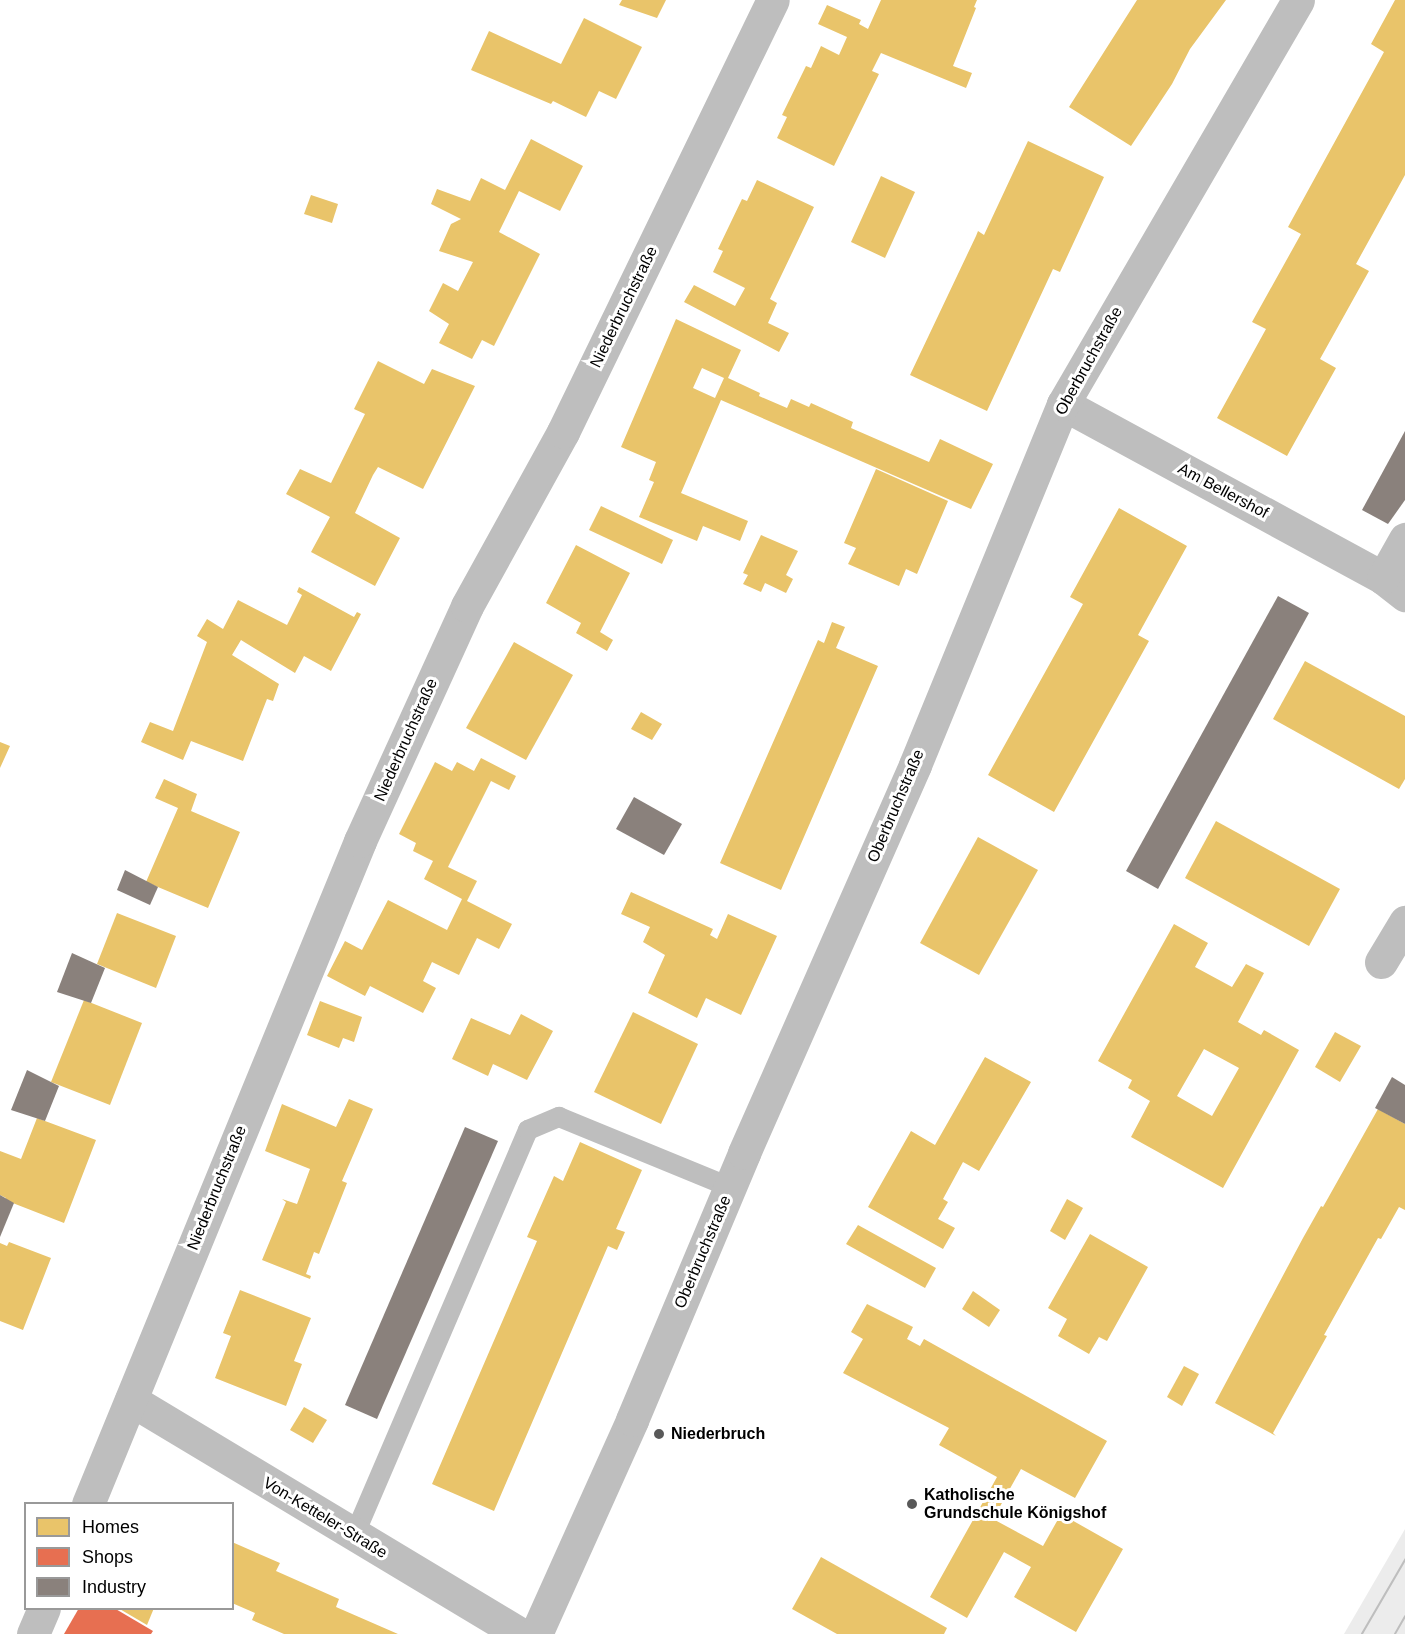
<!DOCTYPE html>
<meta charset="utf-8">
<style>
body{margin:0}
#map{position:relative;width:1405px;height:1634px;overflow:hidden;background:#fff;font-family:Helvetica,sans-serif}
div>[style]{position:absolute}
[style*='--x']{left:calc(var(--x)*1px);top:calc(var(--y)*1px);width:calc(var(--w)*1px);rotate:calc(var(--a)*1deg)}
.green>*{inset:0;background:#ececec}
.homes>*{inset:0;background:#e9c46a}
.shops>*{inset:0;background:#e76f51}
.industry>*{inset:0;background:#8a817c}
.lane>*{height:20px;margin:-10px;padding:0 10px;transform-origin:10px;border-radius:10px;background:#bebebe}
.street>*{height:33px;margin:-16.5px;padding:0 16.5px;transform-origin:16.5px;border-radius:16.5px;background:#bebebe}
.tram>*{height:1.5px;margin:-0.75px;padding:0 0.75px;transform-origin:0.75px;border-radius:0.75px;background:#bebebe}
.dots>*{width:16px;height:16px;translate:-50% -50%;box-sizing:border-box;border:3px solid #fff;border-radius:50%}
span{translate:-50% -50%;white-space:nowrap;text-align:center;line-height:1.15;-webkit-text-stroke:6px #fff;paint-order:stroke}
.street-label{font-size:16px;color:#000}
.poi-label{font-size:16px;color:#000;font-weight:700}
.left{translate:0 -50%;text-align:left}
.legend{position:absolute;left:24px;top:1502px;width:210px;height:108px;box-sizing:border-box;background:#fff;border:2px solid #999;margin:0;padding:8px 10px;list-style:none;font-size:18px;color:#000}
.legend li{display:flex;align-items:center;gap:12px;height:30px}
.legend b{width:30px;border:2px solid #999}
</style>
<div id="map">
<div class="green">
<i style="clip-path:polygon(1405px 1529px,1405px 1634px,1344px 1634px)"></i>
</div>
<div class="homes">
<i style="clip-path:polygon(622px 0,666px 0,657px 18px,619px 5px)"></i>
<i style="clip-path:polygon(881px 0,977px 0,974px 7px,976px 8px,953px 66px,972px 73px,966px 88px,881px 53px,872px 71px,879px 74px,834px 166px,777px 138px,787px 117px,782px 115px,806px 66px,811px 68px,821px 46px,839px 55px,847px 37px,818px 24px,827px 5px,861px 20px,859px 24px,868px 29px)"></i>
<i style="clip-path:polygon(1137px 0,1226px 0,1190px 49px,1172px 84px,1131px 146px,1069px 107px)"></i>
<i style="clip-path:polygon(1395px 0,1405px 0,1405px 175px,1356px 264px,1369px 271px,1320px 359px,1336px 368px,1287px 456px,1217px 418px,1266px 329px,1252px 322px,1301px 234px,1288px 227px,1384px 52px,1371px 44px)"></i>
<i style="clip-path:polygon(584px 18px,642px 47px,616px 99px,599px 91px,586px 117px,553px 101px,551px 104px,471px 70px,489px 31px,561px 64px)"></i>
<i style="clip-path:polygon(531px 139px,583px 166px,560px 211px,519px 191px,499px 232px,540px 254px,494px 346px,482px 340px,472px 359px,439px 343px,449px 324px,429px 311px,443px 283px,458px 291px,473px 262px,439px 251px,451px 224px,461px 219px,431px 204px,437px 189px,470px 201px,481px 178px,505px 190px)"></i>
<i style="clip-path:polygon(1028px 141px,1104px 177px,1060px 272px,1053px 269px,987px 411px,910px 375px,976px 236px,978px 231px,984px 235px)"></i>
<i style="clip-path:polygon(881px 176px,915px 192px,885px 258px,851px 242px)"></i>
<i style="clip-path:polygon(757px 180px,814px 207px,770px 299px,777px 303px,768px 323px,789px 333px,779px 352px,684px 302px,694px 285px,735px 306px,745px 288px,713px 272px,723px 251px,718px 249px,742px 199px,747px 201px)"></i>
<i style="clip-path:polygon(311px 195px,338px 204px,332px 223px,304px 214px)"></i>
<i style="clip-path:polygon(evenodd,676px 319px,741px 350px,728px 378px,760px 393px,759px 396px,787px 408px,791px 399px,809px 407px,811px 403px,853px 422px,851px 428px,929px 462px,940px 439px,993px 464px,971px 509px,721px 400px,681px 493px,748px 521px,740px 541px,703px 526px,697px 541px,639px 517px,654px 482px,649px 480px,656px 462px,621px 447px,676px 319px,702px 368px,724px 378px,715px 398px,693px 388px,702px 368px)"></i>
<i style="clip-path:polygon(378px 361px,424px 384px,432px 369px,475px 386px,423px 489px,378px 467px,373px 475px,355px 513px,400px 538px,375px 586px,311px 552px,330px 517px,286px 494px,300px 469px,331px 483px,365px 414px,354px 409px)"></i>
<i style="clip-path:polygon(876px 469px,948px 501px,917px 574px,906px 569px,899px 586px,848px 564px,856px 548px,844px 543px)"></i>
<i style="clip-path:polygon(601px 506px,673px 540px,662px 564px,589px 530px)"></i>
<i style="clip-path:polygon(1119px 508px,1187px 546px,1138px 635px,1149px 641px,1054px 812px,988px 775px,1083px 604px,1070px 597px)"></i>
<i style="clip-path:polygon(761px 535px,798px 551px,786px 575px,793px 579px,786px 593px,765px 583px,761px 592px,743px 584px,748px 575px,743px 573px)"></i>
<i style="clip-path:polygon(576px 545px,630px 573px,600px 632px,613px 640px,607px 651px,576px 633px,581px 623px,546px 603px)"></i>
<i style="clip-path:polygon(299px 587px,354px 617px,357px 612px,361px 614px,331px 671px,304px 656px,295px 673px,241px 640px,232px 655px,279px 684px,273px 701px,267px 699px,243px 761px,191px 741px,183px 760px,141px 742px,150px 722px,173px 731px,207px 642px,197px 636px,207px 619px,223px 629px,238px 600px,287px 625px,302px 595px,297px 592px)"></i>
<i style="clip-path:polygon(832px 622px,845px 627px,836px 648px,878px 666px,781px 890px,720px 863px,818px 640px,824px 643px)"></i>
<i style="clip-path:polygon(514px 642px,573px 675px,526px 760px,466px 728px)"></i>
<i style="clip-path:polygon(1305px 661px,1405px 716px,1405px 779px,1399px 789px,1273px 719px)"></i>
<i style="clip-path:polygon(641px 712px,662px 724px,652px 740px,631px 729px)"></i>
<i style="clip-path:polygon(0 742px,10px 746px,0 768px)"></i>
<i style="clip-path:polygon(481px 758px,516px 776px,509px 790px,491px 781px,448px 867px,477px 881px,467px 901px,512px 924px,499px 949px,477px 938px,459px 975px,432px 962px,423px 981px,436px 988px,423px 1013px,370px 986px,365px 996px,327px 976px,345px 941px,362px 950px,388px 900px,447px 930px,462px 899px,424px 879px,433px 861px,413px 851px,416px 843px,399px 834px,435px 762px,452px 771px,457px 762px,474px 771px)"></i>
<i style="clip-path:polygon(164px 779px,197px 794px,191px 811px,240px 832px,208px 908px,146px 882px,178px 808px,155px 798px)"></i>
<i style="clip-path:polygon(1216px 821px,1340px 889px,1309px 946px,1185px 878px)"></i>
<i style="clip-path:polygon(978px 837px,1038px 870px,979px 975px,920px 943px)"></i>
<i style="clip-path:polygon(631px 892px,713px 929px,710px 935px,717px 939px,728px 914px,777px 936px,741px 1015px,706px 998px,697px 1018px,648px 993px,665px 955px,643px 942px,650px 927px,621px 914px)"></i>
<i style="clip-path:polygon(117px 913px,176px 936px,156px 988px,97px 964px)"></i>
<i style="clip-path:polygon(evenodd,1174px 924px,1208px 943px,1195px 967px,1232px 987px,1246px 964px,1264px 973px,1238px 1022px,1261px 1035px,1264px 1030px,1299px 1050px,1223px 1188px,1131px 1137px,1150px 1101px,1128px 1088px,1132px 1080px,1098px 1061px,1174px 924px,1204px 1049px,1239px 1068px,1212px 1116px,1177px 1096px,1204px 1049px)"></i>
<i style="clip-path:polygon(84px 1000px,142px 1023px,110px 1105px,51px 1082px)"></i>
<i style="clip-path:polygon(320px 1001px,362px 1017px,354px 1042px,343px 1038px,339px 1048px,307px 1035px)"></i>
<i style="clip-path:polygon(633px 1012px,698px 1044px,661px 1124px,594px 1092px)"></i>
<i style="clip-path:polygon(521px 1014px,553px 1031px,527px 1080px,493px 1064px,488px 1076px,452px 1059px,471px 1018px,510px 1035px)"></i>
<i style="clip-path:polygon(1335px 1032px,1361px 1046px,1340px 1082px,1315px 1067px)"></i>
<i style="clip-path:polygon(985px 1057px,1031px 1082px,979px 1171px,963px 1162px,943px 1199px,948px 1202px,938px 1219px,955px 1228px,943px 1249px,868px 1207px,911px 1131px,935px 1145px)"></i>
<i style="clip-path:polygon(349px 1099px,373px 1109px,342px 1181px,347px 1183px,319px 1254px,314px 1252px,306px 1274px,311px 1276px,310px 1279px,262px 1260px,286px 1202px,282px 1199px,297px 1204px,310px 1169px,265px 1151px,282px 1104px,336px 1127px)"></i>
<i style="clip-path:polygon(1378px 1109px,1405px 1124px,1405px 1210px,1399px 1207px,1381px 1239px,1378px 1238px,1324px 1335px,1327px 1336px,1273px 1433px,1276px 1436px,1215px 1403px,1303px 1238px,1321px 1206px,1323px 1207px)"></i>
<i style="clip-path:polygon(37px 1118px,96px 1140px,64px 1223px,5px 1200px,6px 1198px,0 1195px,0 1151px,21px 1159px)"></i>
<i style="clip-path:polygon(580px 1142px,642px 1170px,616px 1229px,625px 1232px,617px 1250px,608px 1246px,494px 1511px,432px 1484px,537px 1241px,527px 1237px,554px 1176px,563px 1181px)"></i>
<i style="clip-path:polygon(1067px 1199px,1083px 1208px,1065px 1240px,1050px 1231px)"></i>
<i style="clip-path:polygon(858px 1225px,936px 1268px,925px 1288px,846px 1244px)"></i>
<i style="clip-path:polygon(1090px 1234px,1148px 1267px,1107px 1341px,1099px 1337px,1089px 1354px,1058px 1336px,1067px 1319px,1048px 1308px)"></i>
<i style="clip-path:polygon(9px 1242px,51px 1258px,23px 1330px,0 1321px,0 1243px,7px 1246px)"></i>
<i style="clip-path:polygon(240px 1290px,311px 1318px,294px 1361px,302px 1364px,286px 1406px,215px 1378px,231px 1336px,223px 1333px)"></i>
<i style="clip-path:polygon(973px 1291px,1000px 1310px,989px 1327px,962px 1309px)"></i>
<i style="clip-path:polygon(867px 1304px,913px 1327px,907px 1339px,920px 1346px,924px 1339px,1107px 1441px,1075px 1498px,1021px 1469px,993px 1519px,1043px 1546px,1061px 1514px,1123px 1549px,1076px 1632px,1014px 1597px,1031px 1567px,1004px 1552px,967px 1618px,930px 1597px,997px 1477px,939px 1445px,949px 1428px,843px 1373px,863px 1339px,851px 1332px)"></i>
<i style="clip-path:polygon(1184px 1366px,1199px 1374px,1182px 1406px,1167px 1397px)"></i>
<i style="clip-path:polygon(304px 1407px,327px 1420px,313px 1443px,290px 1430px)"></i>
<i style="clip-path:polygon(232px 1542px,280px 1563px,276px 1571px,339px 1599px,336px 1607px,398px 1634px,284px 1634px,252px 1620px,255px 1613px,232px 1603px)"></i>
<i style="clip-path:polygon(821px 1557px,947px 1628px,944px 1634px,837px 1634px,792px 1609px)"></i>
<i style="clip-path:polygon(118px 1608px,154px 1608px,147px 1625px)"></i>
</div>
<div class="shops">
<i style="clip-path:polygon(79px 1608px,114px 1608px,153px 1631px,151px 1634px,64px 1634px)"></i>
</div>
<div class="industry">
<i style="clip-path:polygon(1405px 431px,1405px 500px,1388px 524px,1362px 510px)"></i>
<i style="clip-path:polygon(1278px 596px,1309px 613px,1158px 889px,1126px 871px)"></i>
<i style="clip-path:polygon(634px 797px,682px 824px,664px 855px,616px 829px)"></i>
<i style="clip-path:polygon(125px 870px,158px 887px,150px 905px,117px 890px)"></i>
<i style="clip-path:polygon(72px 953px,105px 968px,91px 1003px,57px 992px)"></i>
<i style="clip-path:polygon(27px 1070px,59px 1086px,45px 1121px,11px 1110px)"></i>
<i style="clip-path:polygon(1392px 1077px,1405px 1085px,1405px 1124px,1375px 1108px)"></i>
<i style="clip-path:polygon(465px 1127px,498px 1141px,377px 1419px,345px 1405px)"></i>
<i style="clip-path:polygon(0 1195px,14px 1203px,0 1237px)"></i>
</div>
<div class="lane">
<i style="--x:354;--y:1536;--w:442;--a:-66.8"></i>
<i style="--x:528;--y:1130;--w:34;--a:-23"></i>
<i style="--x:559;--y:1117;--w:185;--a:22.3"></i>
</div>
<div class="street">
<i style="--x:1063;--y:404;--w:364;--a:28.5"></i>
<i style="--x:1383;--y:578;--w:28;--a:38"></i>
<i style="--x:1383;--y:578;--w:45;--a:-60.6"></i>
<i style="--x:1381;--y:962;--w:47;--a:-59"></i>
<i style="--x:131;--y:1400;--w:455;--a:31"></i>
<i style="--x:88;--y:1504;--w:717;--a:-67.69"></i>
<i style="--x:360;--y:841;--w:258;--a:-65.5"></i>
<i style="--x:467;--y:606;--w:199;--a:-61.1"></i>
<i style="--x:563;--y:432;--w:480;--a:-64.1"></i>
<i style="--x:33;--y:1634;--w:28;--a:-67"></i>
<i style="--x:536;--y:1634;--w:235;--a:-65.8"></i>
<i style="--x:632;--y:1420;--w:290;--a:-67.2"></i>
<i style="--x:744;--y:1153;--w:424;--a:-66.2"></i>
<i style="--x:915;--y:765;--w:390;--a:-67.7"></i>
<i style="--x:1063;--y:404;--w:467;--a:-59.8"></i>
</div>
<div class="tram">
<i style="--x:1362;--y:1634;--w:86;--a:-59.8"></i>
<i style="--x:1395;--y:1634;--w:20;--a:-60"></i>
</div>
<div class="dots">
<i style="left:659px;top:1434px;background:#595959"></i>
<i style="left:912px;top:1504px;background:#595959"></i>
</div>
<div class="street-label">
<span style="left:624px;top:307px;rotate:-64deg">Niederbruchstraße</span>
<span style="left:1089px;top:361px;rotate:-61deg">Oberbruchstraße</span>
<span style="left:1223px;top:491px;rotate:28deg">Am Bellershof</span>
<span style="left:406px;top:740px;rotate:-66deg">Niederbruchstraße</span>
<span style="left:896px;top:806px;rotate:-67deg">Oberbruchstraße</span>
<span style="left:217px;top:1188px;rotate:-68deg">Niederbruchstraße</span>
<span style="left:703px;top:1252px;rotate:-67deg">Oberbruchstraße</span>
<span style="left:325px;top:1518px;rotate:31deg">Von-Ketteler-Straße</span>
</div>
<div class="poi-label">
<span class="left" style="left:671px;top:1434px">Niederbruch</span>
<span class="left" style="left:924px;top:1504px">Katholische<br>Grundschule Königshof</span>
</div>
<ul class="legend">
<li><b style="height:16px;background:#e9c46a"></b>Homes</li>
<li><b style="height:16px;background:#e76f51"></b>Shops</li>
<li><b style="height:16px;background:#8a817c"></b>Industry</li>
</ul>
</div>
